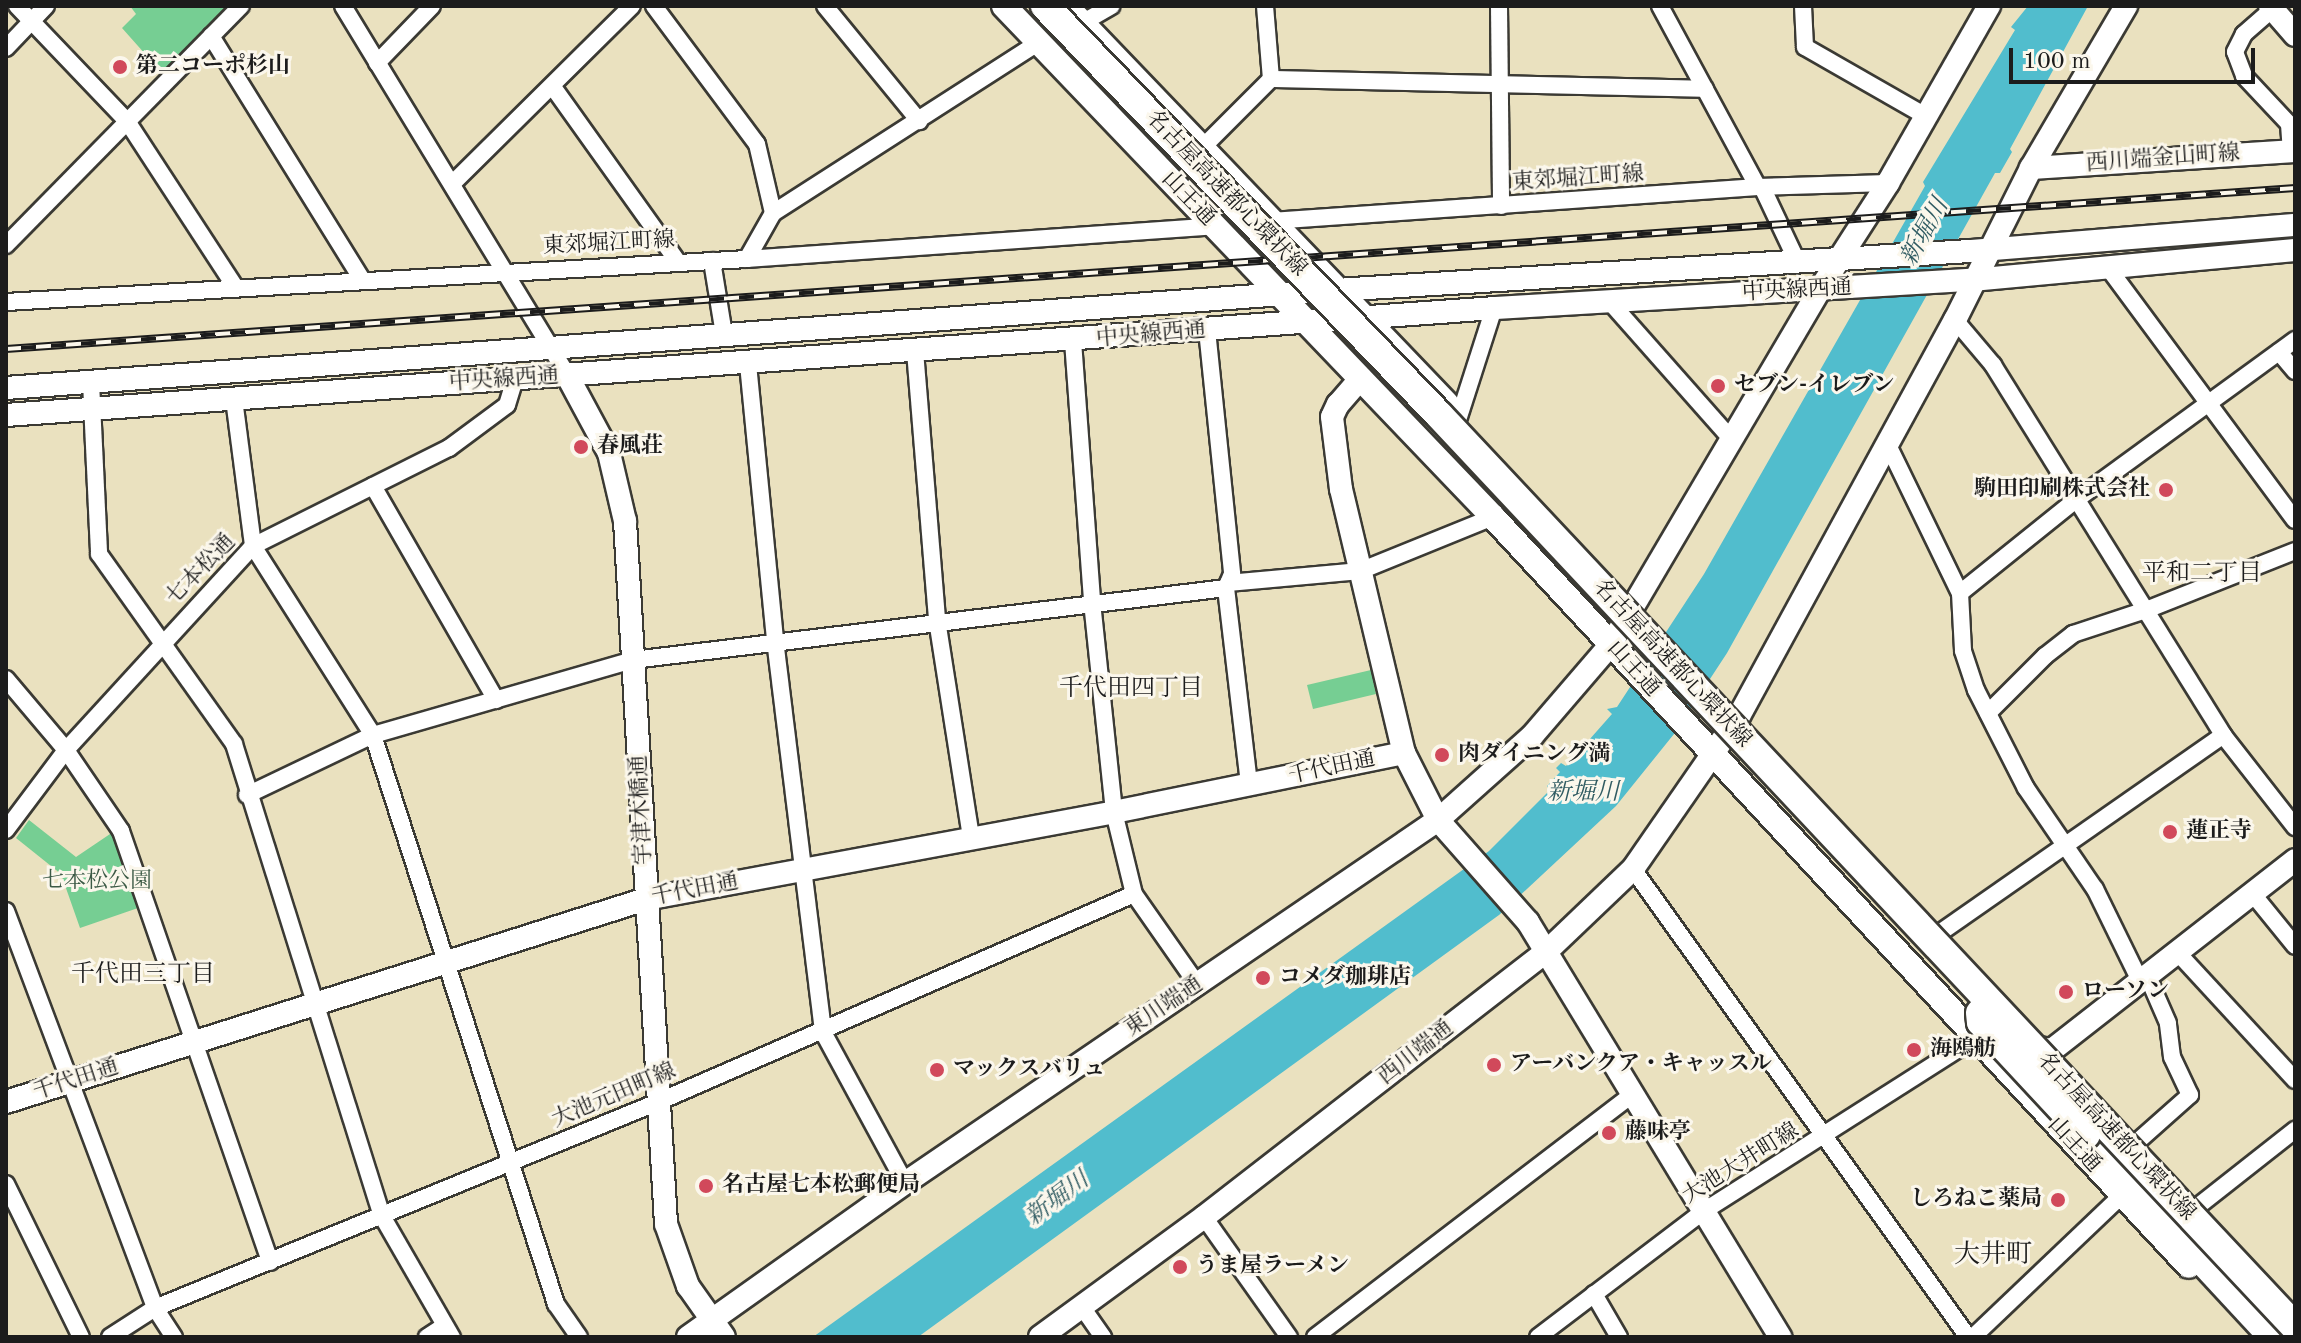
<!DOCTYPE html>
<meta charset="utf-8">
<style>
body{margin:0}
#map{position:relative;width:2301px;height:1343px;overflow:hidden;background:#eae1bf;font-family:"Old Standard TT","Noto Serif JP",serif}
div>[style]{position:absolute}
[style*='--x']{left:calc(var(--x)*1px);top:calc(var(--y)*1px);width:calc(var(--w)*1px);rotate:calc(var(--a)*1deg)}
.green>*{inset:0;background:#76ce93}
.water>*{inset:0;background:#51bdcd}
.roads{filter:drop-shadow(2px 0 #3b3a34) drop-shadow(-2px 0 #3b3a34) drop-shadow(0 2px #3b3a34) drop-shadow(0 -2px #3b3a34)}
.street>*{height:16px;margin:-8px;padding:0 8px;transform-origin:8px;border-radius:8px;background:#fff}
.secondary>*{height:22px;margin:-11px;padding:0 11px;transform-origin:11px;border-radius:11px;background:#fff}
.primary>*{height:24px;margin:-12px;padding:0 12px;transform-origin:12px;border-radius:12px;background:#fff}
.highway>*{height:28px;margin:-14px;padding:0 14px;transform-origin:14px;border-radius:14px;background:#fff}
.rail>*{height:8px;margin-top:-4px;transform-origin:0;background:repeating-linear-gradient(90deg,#fbf7ec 0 15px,#1c1c1c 0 30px);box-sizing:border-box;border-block:2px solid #1c1c1c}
.bridges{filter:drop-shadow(2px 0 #3b3a34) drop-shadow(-2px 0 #3b3a34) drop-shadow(0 2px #3b3a34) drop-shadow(0 -2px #3b3a34)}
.highway-bridge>*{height:28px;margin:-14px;padding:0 14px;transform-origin:14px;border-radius:14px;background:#fff}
.dots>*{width:22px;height:22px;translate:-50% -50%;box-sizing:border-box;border:4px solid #fbf7ec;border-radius:50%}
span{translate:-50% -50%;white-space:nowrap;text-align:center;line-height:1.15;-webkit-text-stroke:6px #fbf7ec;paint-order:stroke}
.poi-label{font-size:22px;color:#1c1c1c;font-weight:700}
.left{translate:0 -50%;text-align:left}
.right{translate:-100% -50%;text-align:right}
.street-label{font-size:22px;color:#1c1c1c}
.park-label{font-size:22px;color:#3c5a46}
.water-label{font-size:24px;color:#315c63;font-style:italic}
.neighbourhood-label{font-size:24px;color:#1c1c1c}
.quarter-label{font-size:26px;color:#1c1c1c}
.frame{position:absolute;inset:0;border:8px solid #1c1c1c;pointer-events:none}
.scale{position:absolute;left:2009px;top:48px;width:246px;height:36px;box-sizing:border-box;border:4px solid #1c1c1c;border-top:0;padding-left:10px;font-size:24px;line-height:28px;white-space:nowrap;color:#1c1c1c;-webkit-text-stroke:6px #fbf7ec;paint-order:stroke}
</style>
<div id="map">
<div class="green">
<i style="clip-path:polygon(130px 6px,227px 6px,162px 73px,122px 28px,136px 14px)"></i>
<i style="clip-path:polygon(1371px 670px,1376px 694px,1313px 709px,1307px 685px)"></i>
<i style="clip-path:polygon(29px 820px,76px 857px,113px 832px,138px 908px,80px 928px,61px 874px,16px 838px)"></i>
</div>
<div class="water">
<i style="clip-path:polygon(2028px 6px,2088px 6px,2010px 149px,2012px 152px,2000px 173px,1995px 173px,1727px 653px,1674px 734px,1616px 806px,1499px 915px,918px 1337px,813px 1337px,1489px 851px,1550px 790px,1547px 786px,1560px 772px,1556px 768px,1561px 763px,1566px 766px,1612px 714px,1607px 709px,1617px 707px,1704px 574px,1925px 186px,1923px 182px,2015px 30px,2011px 27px)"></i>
</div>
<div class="roads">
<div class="street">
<i style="--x:17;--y:6;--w:159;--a:46.3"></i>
<i style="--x:127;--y:121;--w:199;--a:56.9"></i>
<i style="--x:343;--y:6;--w:432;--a:58.7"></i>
<i style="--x:654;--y:6;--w:172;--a:53.3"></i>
<i style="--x:757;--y:144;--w:71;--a:76.9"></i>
<i style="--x:825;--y:6;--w:149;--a:50.7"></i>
<i style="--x:1499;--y:6;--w:200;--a:89.4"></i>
<i style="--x:1660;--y:6;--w:206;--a:61.6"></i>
<i style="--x:1803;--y:6;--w:41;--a:87.2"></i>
<i style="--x:1805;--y:47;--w:141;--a:29.8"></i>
<i style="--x:2276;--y:6;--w:43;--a:138.8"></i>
<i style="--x:2244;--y:34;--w:20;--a:117"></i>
<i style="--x:2235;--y:52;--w:26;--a:69"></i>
<i style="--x:2244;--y:76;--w:66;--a:46.8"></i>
<i style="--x:2289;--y:124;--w:27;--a:86"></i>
<i style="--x:1082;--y:23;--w:34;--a:-30"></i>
<i style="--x:211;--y:36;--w:288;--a:58.2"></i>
<i style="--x:6;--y:48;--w:58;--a:-46.4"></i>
<i style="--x:377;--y:63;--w:79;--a:-46"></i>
<i style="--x:1271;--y:79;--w:434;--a:1.3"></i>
<i style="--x:553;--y:87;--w:214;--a:54.5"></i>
<i style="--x:1202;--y:148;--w:98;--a:-45"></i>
<i style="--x:1271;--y:79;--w:73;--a:-94.7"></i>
<i style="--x:452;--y:184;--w:253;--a:-44.7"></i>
<i style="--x:1762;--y:187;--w:82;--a:64.7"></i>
<i style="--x:1271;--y:221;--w:488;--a:-4"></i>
<i style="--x:1758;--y:187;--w:130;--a:-1.8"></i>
<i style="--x:6;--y:245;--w:335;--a:-45.5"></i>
<i style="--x:747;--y:259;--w:53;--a:-60.5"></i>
<i style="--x:773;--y:213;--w:315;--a:-32.7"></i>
<i style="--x:712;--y:261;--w:74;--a:80.7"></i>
<i style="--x:2109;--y:269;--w:312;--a:53.5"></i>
<i style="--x:6;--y:302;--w:742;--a:-3.32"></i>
<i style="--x:747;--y:259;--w:468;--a:-4"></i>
<i style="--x:1610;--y:302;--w:183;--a:48.5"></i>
<i style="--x:1955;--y:320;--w:59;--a:49.8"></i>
<i style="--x:1993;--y:365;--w:436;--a:58.1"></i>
<i style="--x:2223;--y:735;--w:117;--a:52"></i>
<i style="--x:1207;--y:330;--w:245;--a:84.1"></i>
<i style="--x:1232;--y:574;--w:15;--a:113"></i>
<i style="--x:1226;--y:588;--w:198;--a:83.3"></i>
<i style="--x:1073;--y:341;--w:262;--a:85.8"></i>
<i style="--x:1092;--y:602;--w:211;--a:84"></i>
<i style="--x:1114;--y:812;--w:84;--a:76.3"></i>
<i style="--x:1134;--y:894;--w:110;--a:55"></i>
<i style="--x:915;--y:351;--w:270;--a:85.3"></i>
<i style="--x:937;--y:620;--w:221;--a:81.1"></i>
<i style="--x:2279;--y:352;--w:25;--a:50"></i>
<i style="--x:748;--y:364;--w:277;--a:84.4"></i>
<i style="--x:775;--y:640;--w:395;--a:83"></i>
<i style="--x:823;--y:1032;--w:172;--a:61.5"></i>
<i style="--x:91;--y:382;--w:172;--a:87.3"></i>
<i style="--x:99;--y:554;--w:233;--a:54.6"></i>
<i style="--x:234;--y:744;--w:495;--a:72.6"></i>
<i style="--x:382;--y:1216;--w:140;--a:60"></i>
<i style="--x:234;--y:399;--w:148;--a:82.6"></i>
<i style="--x:253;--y:546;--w:224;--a:57.6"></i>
<i style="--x:373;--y:735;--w:598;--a:72.17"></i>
<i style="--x:556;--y:1304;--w:40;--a:55.1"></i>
<i style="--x:1459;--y:417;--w:114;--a:-72.2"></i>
<i style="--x:1888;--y:445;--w:165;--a:64.1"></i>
<i style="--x:1960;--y:593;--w:58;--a:87"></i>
<i style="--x:1963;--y:651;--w:41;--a:71.6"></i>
<i style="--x:1976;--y:690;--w:110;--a:63"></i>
<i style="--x:2026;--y:788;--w:122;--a:55.7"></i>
<i style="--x:2095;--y:889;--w:102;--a:63.9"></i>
<i style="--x:373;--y:486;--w:247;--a:60.1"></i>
<i style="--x:1228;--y:583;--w:133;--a:-5.2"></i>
<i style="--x:1360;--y:571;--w:144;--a:-22.1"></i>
<i style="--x:1960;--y:593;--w:150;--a:-38.8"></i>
<i style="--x:2077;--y:499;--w:270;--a:-36.1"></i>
<i style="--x:6;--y:679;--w:93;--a:49.8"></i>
<i style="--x:66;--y:750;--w:98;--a:55.8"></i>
<i style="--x:121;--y:831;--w:456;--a:70.9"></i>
<i style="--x:1988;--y:713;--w:81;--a:-45"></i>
<i style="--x:2045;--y:656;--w:36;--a:-38"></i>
<i style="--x:2073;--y:634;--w:77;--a:-18.2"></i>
<i style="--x:2146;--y:610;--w:160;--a:-21.6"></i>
<i style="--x:247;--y:795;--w:140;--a:-25.5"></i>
<i style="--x:373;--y:735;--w:271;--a:-16.1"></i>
<i style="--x:633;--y:660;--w:597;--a:-6.92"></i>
<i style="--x:6;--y:830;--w:100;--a:-53.1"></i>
<i style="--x:66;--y:750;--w:277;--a:-47.5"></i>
<i style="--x:253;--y:546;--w:219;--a:-26.6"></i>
<i style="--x:449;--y:448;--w:72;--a:-36.6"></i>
<i style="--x:507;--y:405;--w:27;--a:-73"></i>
<i style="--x:1633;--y:869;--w:576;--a:54.4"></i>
<i style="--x:2252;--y:893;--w:68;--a:50.9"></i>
<i style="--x:6;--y:911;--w:424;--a:69.4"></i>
<i style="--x:155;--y:1308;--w:35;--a:57"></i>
<i style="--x:1941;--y:932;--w:344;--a:-34.9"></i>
<i style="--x:2177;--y:952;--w:174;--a:47.3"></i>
<i style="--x:2137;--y:1142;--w:71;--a:-41.6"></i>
<i style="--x:2190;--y:1095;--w:42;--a:-115.3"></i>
<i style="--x:2172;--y:1057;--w:34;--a:-97"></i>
<i style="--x:2168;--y:1023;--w:52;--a:-113.6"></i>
<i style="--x:6;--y:1184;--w:170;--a:63.9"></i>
<i style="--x:2197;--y:1207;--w:125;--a:-38.2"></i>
<i style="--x:1204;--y:1217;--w:147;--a:54.7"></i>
<i style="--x:1594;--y:1294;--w:50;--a:59.8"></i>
<i style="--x:1082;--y:1307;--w:37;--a:55"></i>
<i style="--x:110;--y:1337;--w:54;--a:-32.8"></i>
<i style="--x:155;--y:1308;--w:544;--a:-22.27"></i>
<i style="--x:658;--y:1102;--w:519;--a:-23.6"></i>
<i style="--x:427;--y:1337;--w:20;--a:-33"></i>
<i style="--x:1315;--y:1337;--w:400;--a:-37.4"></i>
<i style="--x:1538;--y:1337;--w:208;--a:-37.2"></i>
<i style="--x:1704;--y:1211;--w:322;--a:-32.5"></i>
<i style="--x:1973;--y:1337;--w:204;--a:-43.6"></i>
</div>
<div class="secondary">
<i style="--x:2270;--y:6;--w:38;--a:49"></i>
<i style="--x:2031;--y:168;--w:265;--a:-3.7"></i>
<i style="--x:567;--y:375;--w:89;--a:61.7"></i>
<i style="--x:609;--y:453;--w:70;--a:76.8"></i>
<i style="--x:625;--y:521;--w:704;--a:86.66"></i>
<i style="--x:666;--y:1224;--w:66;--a:70.5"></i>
<i style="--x:688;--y:1286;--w:62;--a:54.8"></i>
<i style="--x:1361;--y:378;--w:35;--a:131"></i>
<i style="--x:1338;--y:404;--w:14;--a:115"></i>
<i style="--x:1332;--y:417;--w:73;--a:82.9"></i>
<i style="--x:1341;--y:489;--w:271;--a:76.6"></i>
<i style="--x:1404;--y:753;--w:75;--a:63.1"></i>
<i style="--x:1438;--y:820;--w:136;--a:48.6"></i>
<i style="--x:1528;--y:922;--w:486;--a:58.7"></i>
<i style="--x:6;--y:388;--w:1350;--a:-4.21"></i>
<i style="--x:1352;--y:289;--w:619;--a:-3.52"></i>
<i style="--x:1970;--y:251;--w:326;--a:-4.6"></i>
<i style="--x:6;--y:415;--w:1492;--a:-4.11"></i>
<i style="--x:1494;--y:308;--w:479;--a:-3.4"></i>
<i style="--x:1972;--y:280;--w:324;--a:-5.3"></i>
<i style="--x:2024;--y:1046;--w:28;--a:8"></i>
<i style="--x:2052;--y:1050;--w:308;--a:-38"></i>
<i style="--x:6;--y:1102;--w:671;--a:-17.6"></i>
<i style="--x:646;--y:899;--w:476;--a:-10.5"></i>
<i style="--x:1114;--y:812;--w:296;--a:-11.5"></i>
<i style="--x:688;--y:1337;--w:266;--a:-35.4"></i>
<i style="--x:905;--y:1183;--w:645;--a:-34.26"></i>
<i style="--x:1438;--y:820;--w:126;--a:-41.8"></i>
<i style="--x:1532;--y:736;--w:121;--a:-49.3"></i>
<i style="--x:1611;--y:644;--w:412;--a:-59.5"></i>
<i style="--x:1820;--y:289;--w:126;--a:-57.3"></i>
<i style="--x:1888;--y:183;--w:204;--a:-60.3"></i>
<i style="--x:1040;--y:1337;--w:203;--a:-36.2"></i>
<i style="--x:1204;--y:1217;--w:433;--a:-37.8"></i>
<i style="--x:1546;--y:952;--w:120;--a:-43.7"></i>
<i style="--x:1633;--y:869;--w:186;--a:-55.3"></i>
<i style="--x:1739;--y:716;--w:451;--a:-61.4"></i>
<i style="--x:1955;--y:320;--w:170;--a:-63.4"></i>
<i style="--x:2031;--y:168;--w:188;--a:-59.6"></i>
</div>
<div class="primary">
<i style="--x:1004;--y:6;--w:707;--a:46.26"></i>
<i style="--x:1493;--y:517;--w:1022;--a:47.1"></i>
<i style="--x:1066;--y:6;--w:550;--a:46.25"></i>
</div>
<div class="highway">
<i style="--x:2086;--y:1135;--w:275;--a:47.2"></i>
</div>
</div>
<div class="rail">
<i style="--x:6;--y:349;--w:2295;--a:-4.02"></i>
</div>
<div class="bridges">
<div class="highway-bridge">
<i style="--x:1045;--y:6;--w:568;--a:46.07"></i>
<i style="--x:1439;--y:415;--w:1251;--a:46.81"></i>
<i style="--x:1980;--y:1013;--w:9;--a:84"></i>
<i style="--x:1981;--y:1022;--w:154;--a:47.1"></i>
</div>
</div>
<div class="dots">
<i style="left:120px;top:67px;background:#d1495b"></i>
<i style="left:1718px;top:386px;background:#d1495b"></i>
<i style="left:581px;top:447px;background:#d1495b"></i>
<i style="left:2166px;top:490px;background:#d1495b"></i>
<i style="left:1442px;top:755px;background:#d1495b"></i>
<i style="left:2170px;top:832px;background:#d1495b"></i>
<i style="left:1263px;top:978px;background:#d1495b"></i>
<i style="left:2066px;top:992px;background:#d1495b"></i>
<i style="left:1914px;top:1050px;background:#d1495b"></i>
<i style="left:1494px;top:1065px;background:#d1495b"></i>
<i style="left:937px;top:1070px;background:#d1495b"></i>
<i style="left:1609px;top:1133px;background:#d1495b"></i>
<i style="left:706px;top:1186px;background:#d1495b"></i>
<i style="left:2058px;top:1200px;background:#d1495b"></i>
<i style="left:1180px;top:1267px;background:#d1495b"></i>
</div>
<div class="poi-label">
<span class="left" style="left:136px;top:67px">第二コーポ杉山</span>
<span class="left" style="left:1734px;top:386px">セブン-イレブン</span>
<span class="left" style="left:597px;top:447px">春風荘</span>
<span class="right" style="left:2150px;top:490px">駒田印刷株式会社</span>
<span class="left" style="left:1458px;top:755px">肉ダイニング満</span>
<span class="left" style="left:2186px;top:832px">蓮正寺</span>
<span class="left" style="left:1279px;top:978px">コメダ珈琲店</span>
<span class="left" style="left:2082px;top:992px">ローソン</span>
<span class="left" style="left:1930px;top:1050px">海鴎舫</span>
<span class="left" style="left:1510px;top:1065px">アーバンクア・キャッスル</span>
<span class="left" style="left:953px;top:1070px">マックスバリュ</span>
<span class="left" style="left:1625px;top:1133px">藤味亭</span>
<span class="left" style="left:722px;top:1186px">名古屋七本松郵便局</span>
<span class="right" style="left:2042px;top:1200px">しろねこ薬局</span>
<span class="left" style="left:1196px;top:1267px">うま屋ラーメン</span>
</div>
<div class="street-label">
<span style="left:2163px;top:159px;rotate:-4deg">西川端金山町線</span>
<span style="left:1578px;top:179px;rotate:-4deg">東郊堀江町線</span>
<span style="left:1226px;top:194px;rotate:46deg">名古屋高速都心環状線</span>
<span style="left:1188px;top:199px;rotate:46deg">山王通</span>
<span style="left:609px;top:244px;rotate:-3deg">東郊堀江町線</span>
<span style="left:1797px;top:291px;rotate:-3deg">中央線西通</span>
<span style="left:1151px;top:335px;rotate:-5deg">中央線西通</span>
<span style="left:504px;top:380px;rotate:-4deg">中央線西通</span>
<span style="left:201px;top:570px;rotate:-46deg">七本松通</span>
<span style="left:1672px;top:664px;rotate:47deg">名古屋高速都心環状線</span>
<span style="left:1633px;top:669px;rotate:48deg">山王通</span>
<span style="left:1332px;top:768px;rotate:-12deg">千代田通</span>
<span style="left:642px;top:810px;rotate:-93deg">宇津木橋通</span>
<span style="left:695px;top:890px;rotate:-11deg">千代田通</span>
<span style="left:1164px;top:1007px;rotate:-34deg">東川端通</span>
<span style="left:1416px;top:1053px;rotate:-38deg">西川端通</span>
<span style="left:76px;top:1080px;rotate:-18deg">千代田通</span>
<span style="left:614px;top:1096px;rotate:-23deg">大池元田町線</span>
<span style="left:2116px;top:1137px;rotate:47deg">名古屋高速都心環状線</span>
<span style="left:2074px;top:1145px;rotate:47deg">山王通</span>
<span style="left:1741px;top:1164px;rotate:-32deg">大池大井町線</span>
</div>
<div class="park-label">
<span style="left:97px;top:882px">七本松公園</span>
</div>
<div class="water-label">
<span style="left:1926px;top:233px;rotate:-61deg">新堀川</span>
<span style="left:1583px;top:794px">新堀川</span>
<span style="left:1058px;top:1200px;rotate:-37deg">新堀川</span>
</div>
<div class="neighbourhood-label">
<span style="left:2202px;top:575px">平和二丁目</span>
<span style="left:1131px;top:690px">千代田四丁目</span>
<span style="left:143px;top:976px">千代田三丁目</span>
</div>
<div class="quarter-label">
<span style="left:1993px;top:1256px">大井町</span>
</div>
<div class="frame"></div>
<div class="scale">100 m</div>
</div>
